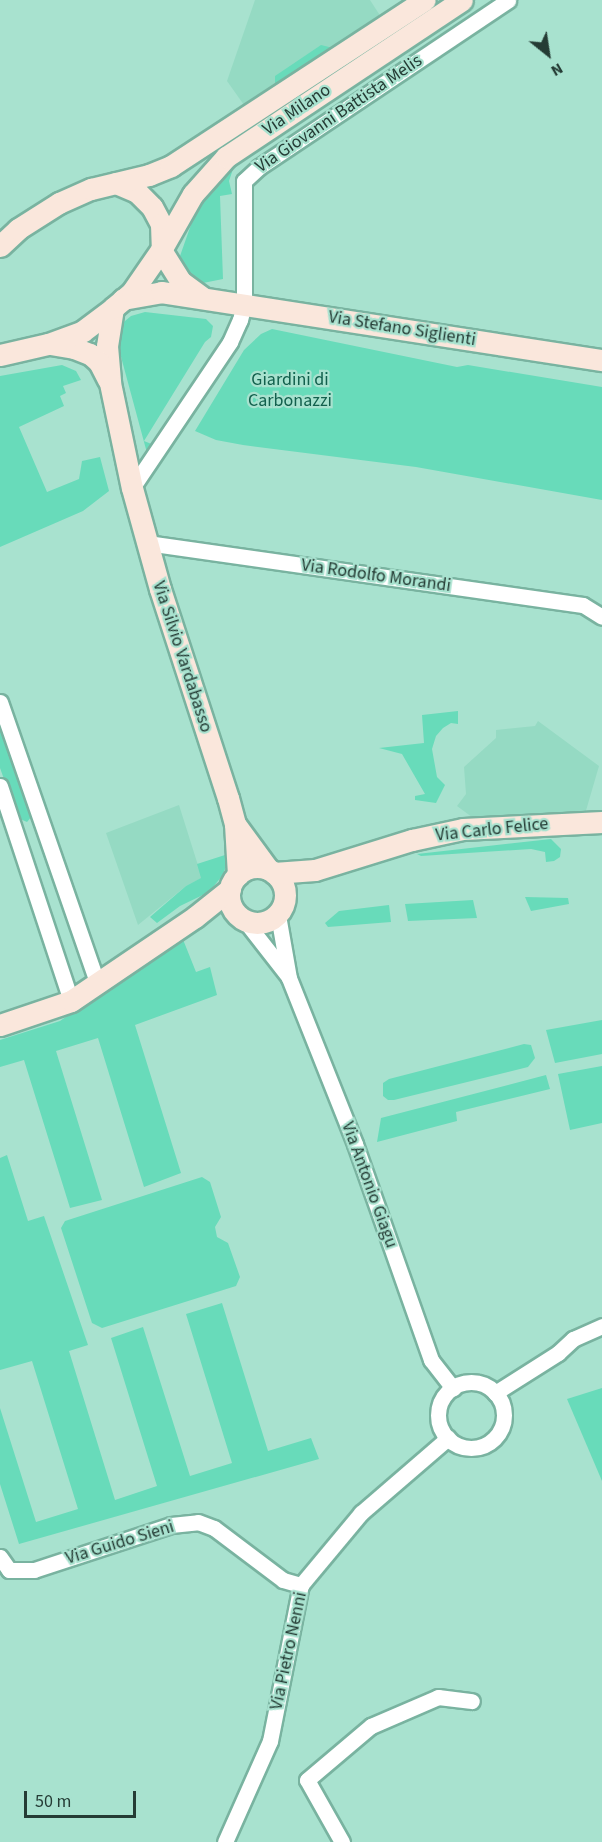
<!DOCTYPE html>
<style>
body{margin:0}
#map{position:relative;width:602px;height:1842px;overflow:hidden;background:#a8e2cf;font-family:"Source Sans 3",sans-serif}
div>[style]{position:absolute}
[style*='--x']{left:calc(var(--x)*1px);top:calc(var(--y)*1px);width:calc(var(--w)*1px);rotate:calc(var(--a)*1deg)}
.built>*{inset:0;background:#95dac3}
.green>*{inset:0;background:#68dbba}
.roads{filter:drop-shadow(2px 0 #79b3a0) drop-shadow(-2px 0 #79b3a0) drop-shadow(0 2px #79b3a0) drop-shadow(0 -2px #79b3a0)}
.street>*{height:15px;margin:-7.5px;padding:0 7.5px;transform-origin:7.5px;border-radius:7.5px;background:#fff}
.street>.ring{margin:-7.5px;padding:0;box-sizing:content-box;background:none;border:15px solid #fff;border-radius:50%}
.secondary>*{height:21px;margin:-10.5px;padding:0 10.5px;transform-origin:10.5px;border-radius:10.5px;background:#fae7dc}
.secondary>.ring{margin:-10.5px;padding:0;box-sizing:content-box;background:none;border:21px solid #fae7dc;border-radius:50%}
span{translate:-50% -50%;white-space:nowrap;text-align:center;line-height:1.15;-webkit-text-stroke:4.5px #a8e2cf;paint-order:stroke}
.street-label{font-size:18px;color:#253c35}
.park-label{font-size:18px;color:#12604d}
.north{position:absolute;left:518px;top:24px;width:60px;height:60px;-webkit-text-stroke:4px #a8e2cf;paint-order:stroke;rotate:150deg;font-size:16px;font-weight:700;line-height:24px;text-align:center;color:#253c35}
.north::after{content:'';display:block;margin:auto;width:21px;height:27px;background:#253c35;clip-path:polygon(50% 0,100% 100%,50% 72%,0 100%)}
.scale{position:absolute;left:24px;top:1791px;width:112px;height:27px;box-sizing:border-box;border:3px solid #253c35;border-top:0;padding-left:8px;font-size:18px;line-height:21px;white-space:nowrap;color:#253c35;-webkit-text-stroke:4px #a8e2cf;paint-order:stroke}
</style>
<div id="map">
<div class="built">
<i style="clip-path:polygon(255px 0,370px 0,381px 17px,244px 105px,227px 81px)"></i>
<i style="clip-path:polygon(538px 721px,599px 766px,585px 814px,480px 823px,457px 806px,466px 794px,464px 767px,496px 738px,496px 730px,535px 726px)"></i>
<i style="clip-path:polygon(179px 805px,202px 878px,186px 886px,138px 925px,106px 833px)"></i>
</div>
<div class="green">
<i style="clip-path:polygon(321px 45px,333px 48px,275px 87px,275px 76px)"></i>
<i style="clip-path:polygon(233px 169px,229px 181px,232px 194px,220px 196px,223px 279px,203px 283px,185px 273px,181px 266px,180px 256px,200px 199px,215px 181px)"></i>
<i style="clip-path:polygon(145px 312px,206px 319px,213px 326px,211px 337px,205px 342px,144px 441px,154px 445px,147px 453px,117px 342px,119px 326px,131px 316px)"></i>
<i style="clip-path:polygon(272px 329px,457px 367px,468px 365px,602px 387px,602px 500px,416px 467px,243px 445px,216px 440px,195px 431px,244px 350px,261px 334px)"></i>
<i style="clip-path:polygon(62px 365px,76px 371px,81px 380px,63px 386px,66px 393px,60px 396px,64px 406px,19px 427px,47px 492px,79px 479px,82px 461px,100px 457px,109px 491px,83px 511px,0 547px,0 376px)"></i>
<i style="clip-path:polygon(458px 711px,458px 724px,451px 723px,443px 728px,436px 736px,432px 749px,437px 777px,445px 785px,436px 803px,415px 800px,415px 796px,425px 794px,402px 754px,379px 748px,424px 743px,422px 715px)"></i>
<i style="clip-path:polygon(0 727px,33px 815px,27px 822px,18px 818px,0 768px)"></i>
<i style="clip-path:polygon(551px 839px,561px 849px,560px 857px,554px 861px,546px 862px,545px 852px,531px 849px,421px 856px,417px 854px)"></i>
<i style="clip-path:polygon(225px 855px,226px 867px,222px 876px,209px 892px,180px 906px,157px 923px,150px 917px,186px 886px,201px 878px,197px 864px)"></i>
<i style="clip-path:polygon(525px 897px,568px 898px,569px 904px,531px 911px)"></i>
<i style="clip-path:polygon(473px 900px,477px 918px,408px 921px,405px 904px)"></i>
<i style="clip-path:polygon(389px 905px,391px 922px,328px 927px,325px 923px,339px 911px)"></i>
<i style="clip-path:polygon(182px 937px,196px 972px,210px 967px,217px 995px,135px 1025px,181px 1173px,144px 1187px,98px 1038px,56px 1051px,102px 1200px,70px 1208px,24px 1060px,0 1067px,0 1040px,60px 1021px)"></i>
<i style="clip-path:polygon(602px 1020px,602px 1054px,555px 1063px,546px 1030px)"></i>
<i style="clip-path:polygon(524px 1044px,531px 1045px,535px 1058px,528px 1067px,394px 1100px,388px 1100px,383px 1096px,383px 1083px,389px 1079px)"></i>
<i style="clip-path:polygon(602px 1066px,602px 1123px,570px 1130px,558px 1074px)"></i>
<i style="clip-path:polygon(546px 1075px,550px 1089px,456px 1112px,457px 1121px,377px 1142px,381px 1118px)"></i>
<i style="clip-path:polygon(7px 1155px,28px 1221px,44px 1216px,88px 1345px,69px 1351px,115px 1500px,157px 1486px,111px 1338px,143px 1327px,190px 1476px,232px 1463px,186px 1314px,222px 1303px,268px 1451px,311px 1438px,319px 1459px,19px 1544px,0 1484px,0 1408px,36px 1522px,78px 1509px,32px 1361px,0 1370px,0 1158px)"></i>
<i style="clip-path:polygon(202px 1177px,210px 1182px,221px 1217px,215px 1227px,217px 1237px,228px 1243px,240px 1277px,236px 1286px,102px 1328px,92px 1323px,61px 1228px,65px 1221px)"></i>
<i style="clip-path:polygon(602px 1388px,602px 1481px,567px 1399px)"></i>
</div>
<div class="roads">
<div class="street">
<i style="--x:132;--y:488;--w:176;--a:-56.1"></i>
<i style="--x:230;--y:342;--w:24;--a:-66"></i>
<i style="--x:240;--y:320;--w:16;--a:-76"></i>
<i style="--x:244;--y:304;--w:123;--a:-90"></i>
<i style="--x:244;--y:181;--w:21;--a:-43"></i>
<i style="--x:259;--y:167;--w:300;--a:-33.8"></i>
<i style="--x:147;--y:543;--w:440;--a:8.1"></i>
<i style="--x:583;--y:605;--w:22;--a:32"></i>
<i style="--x:0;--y:702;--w:299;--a:70.9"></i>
<i style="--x:0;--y:786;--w:226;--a:71.7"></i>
<i style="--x:278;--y:915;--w:64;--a:80.1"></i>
<i style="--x:289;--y:978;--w:179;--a:68.3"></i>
<i style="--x:355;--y:1144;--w:229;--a:70.6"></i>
<i style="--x:431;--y:1360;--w:36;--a:52"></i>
<i style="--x:245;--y:921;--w:70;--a:52"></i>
<i class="ring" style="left:438px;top:1382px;width:51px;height:51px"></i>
<i style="--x:495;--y:1393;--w:75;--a:-32.4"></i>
<i style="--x:558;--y:1353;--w:21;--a:-43"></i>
<i style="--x:573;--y:1339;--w:32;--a:-24"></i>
<i style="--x:0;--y:1557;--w:16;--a:55"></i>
<i style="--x:9;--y:1570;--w:25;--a:0"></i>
<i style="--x:34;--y:1570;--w:144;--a:-18.2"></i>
<i style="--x:171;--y:1525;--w:27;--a:-6"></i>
<i style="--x:198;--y:1522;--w:17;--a:21"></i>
<i style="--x:214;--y:1528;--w:86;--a:37"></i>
<i style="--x:283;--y:1580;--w:19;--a:16"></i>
<i style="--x:225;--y:1842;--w:111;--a:-66"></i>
<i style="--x:270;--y:1741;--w:159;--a:-78.8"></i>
<i style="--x:301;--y:1585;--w:94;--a:-50.2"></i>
<i style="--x:361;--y:1513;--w:115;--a:-40.8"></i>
<i style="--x:342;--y:1842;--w:71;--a:-119.4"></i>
<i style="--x:307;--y:1780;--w:84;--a:-40.2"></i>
<i style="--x:371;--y:1726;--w:73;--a:-23.4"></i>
<i style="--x:438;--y:1697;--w:34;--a:7"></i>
</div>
<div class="secondary">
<i style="--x:116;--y:183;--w:23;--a:23"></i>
<i style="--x:137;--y:192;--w:21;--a:45"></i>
<i style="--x:152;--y:207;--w:19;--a:62"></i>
<i style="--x:161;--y:224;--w:25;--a:88"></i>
<i style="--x:0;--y:246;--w:25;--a:-43"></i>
<i style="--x:18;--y:229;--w:49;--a:-32.4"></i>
<i style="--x:59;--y:203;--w:35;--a:-24"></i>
<i style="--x:91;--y:189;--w:60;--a:-13.6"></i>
<i style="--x:149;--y:175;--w:24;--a:-22"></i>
<i style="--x:171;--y:166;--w:303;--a:-33.2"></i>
<i style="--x:161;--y:250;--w:36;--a:58"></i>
<i style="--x:180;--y:281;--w:27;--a:36"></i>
<i style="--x:123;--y:299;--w:39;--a:-10"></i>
<i style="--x:161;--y:292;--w:446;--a:8.8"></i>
<i style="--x:113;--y:308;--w:38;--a:99"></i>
<i style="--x:107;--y:346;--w:37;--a:85"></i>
<i style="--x:110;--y:383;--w:107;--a:78.2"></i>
<i style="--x:132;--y:488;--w:105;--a:74.5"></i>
<i style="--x:160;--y:589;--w:220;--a:72"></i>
<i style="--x:228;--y:798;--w:27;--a:75"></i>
<i style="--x:235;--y:824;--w:51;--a:86.6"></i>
<i style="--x:50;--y:344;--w:24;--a:9"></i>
<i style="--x:74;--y:348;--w:17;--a:21"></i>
<i style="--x:90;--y:354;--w:12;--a:42"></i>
<i style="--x:99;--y:362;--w:20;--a:63"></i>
<i style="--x:0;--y:355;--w:49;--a:-12.9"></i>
<i style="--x:48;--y:344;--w:37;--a:-20"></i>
<i style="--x:83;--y:331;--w:38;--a:-37"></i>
<i style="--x:113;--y:308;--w:25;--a:-40"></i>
<i style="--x:132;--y:292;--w:51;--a:-55.4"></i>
<i style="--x:161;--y:250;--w:64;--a:-60.3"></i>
<i style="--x:193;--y:194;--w:50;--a:-48.3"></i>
<i style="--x:226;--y:157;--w:283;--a:-33.6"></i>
<i style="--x:235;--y:824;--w:56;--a:53.7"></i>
<i class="ring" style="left:229px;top:867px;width:35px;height:35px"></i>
<i style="--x:274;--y:873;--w:41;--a:-4.2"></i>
<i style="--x:315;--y:870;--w:102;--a:-17.2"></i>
<i style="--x:412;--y:840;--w:52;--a:-12.2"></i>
<i style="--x:463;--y:829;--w:139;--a:-2.9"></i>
<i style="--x:0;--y:1025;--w:75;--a:-18.7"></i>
<i style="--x:71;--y:1001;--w:150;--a:-34.1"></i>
<i style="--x:195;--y:917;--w:45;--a:-38.7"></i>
</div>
</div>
<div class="street-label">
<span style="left:297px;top:110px;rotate:-34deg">Via Milano</span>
<span style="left:339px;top:114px;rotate:-34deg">Via Giovanni Battista Melis</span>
<span style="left:402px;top:329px;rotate:9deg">Via Stefano Siglienti</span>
<span style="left:376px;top:576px;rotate:8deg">Via Rodolfo Morandi</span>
<span style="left:182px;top:657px;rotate:72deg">Via Silvio Vardabasso</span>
<span style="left:492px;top:830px;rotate:-6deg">Via Carlo Felice</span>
<span style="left:369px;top:1185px;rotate:70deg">Via Antonio Giagu</span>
<span style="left:120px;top:1543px;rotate:-17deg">Via Guido Sieni</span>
<span style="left:289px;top:1651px;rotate:-78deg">Via Pietro Nenni</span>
</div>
<div class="park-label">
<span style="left:290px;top:391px">Giardini di<br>Carbonazzi</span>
</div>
<div class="north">N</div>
<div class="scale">50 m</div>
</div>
